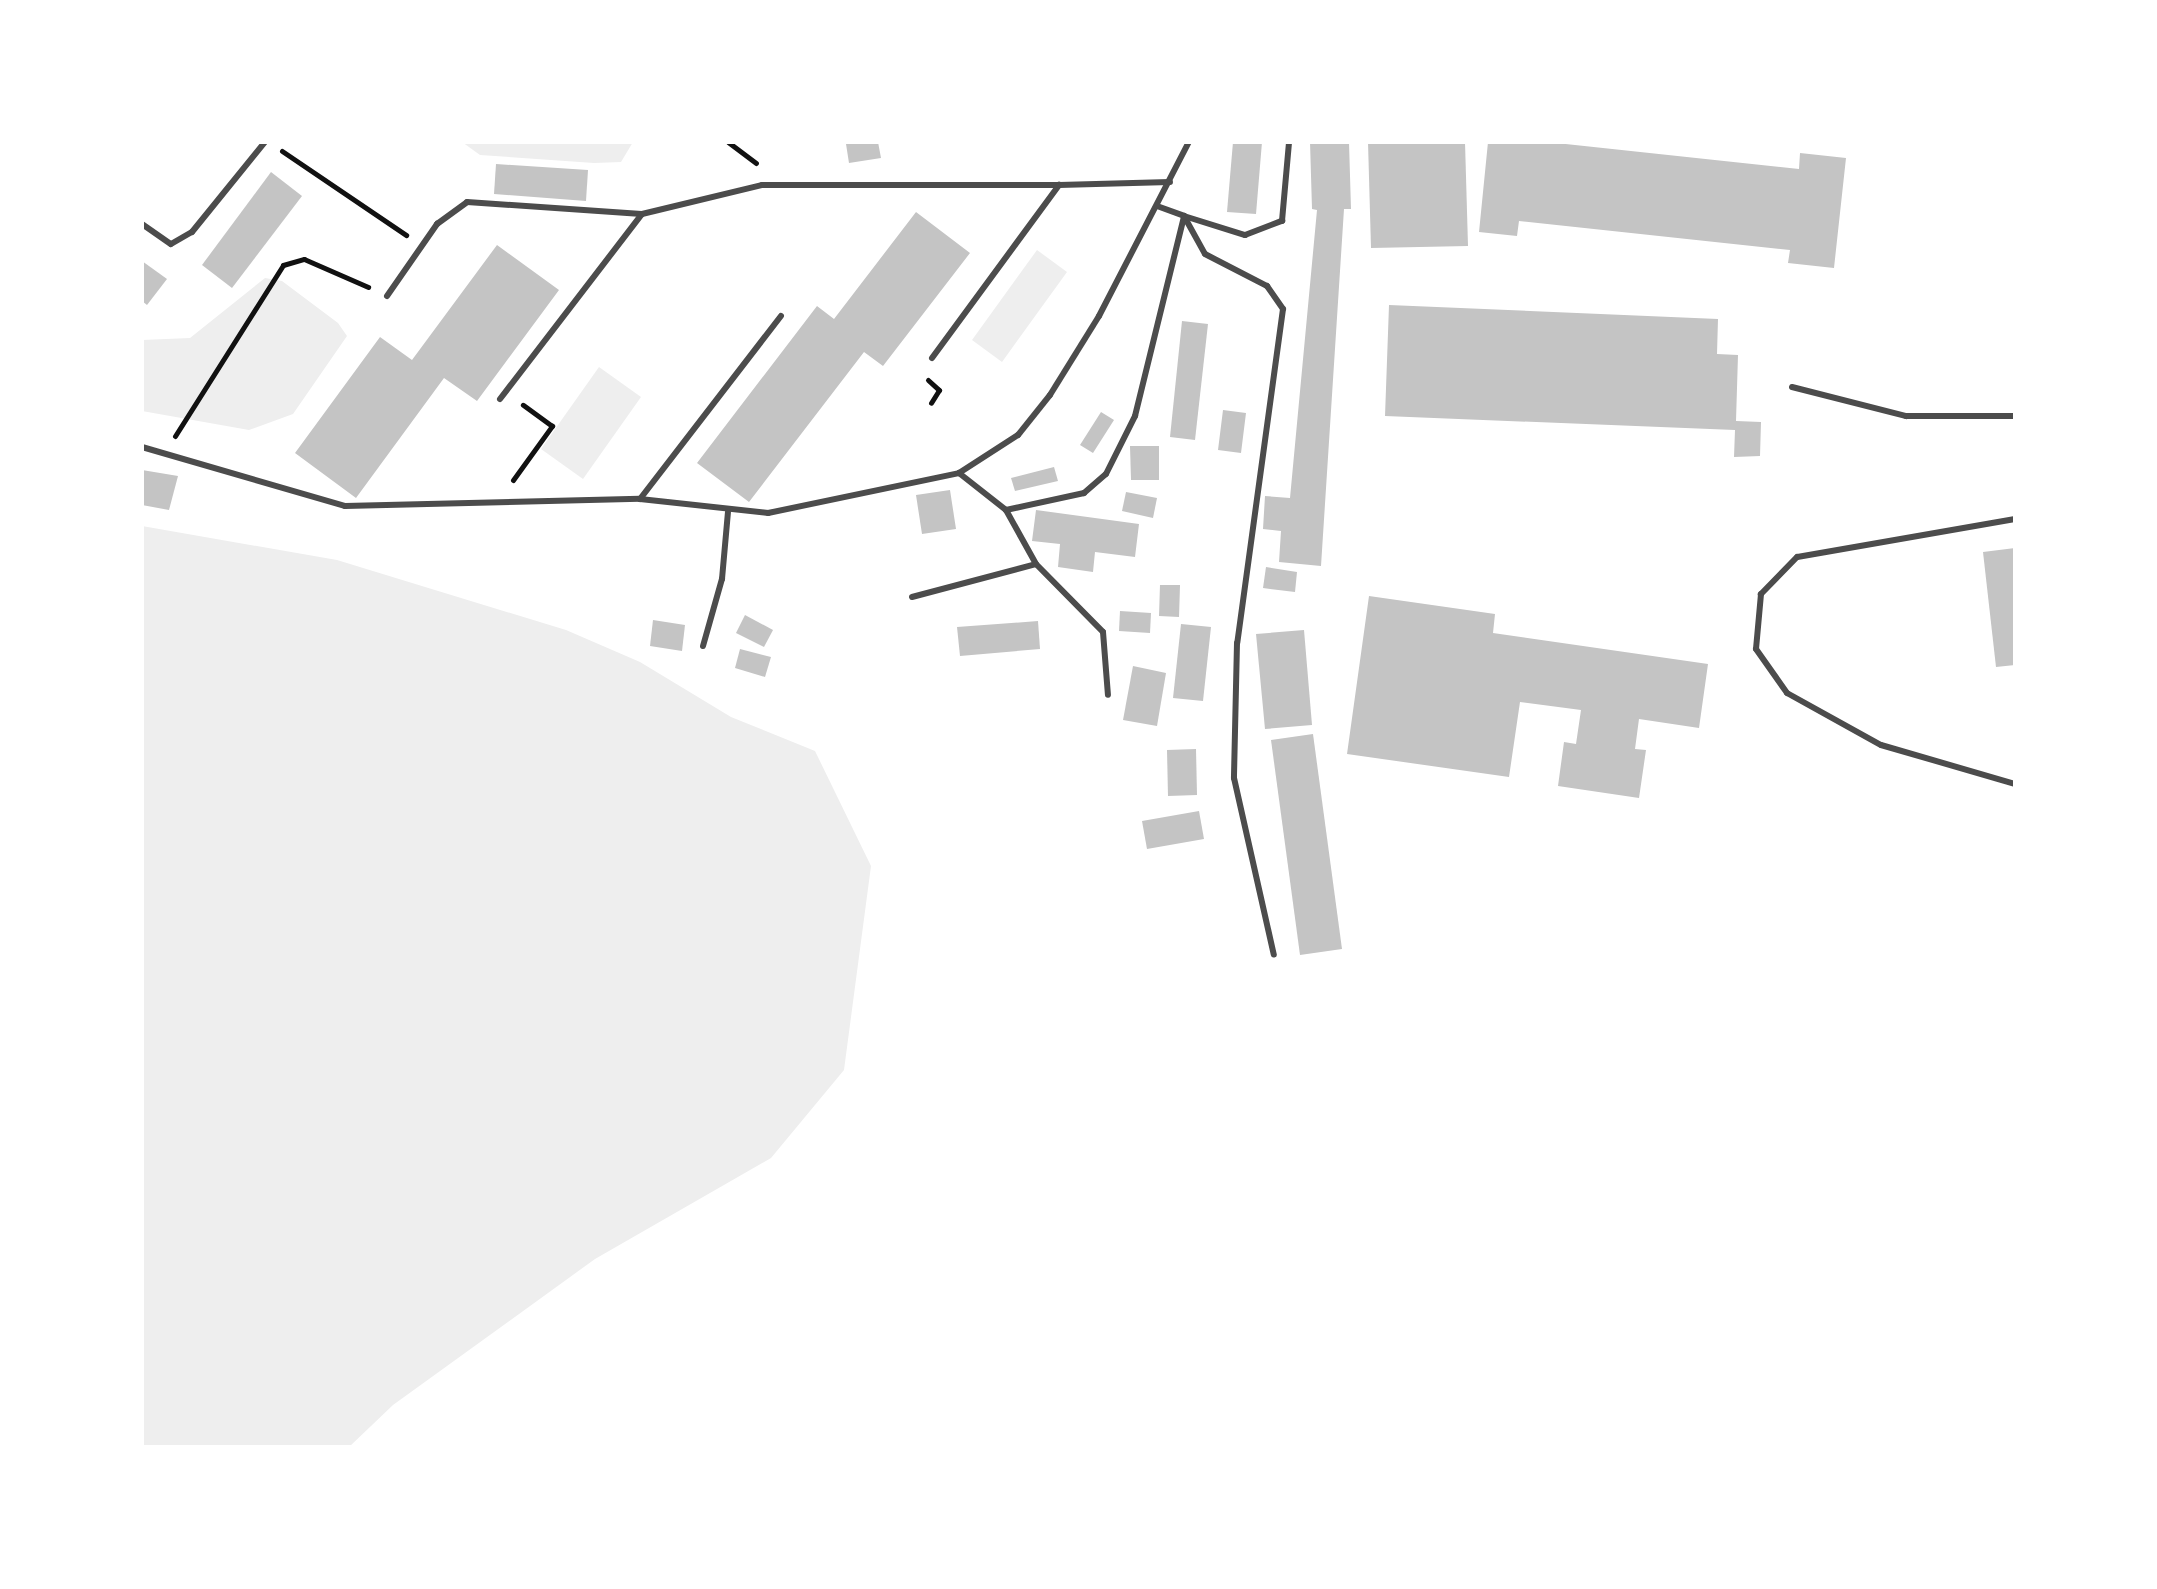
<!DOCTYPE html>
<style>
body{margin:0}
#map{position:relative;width:2157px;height:1589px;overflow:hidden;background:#fff;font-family:"Source Sans 3",sans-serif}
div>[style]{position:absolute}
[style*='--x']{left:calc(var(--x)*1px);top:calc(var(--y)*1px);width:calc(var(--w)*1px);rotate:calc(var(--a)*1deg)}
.green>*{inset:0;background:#eee}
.building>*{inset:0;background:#c4c4c4}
.path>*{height:5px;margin:-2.5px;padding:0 2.5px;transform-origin:2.5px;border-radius:2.5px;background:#111}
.service>*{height:6px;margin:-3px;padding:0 3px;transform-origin:3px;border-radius:3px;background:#4c4c4c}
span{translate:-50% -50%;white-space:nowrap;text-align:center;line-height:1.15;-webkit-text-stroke:6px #fff;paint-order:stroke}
.frame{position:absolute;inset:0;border:144px solid #fff;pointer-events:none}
</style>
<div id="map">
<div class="green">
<i style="clip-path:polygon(462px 142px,633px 142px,621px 162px,594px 163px,480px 155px)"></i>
<i style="clip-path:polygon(1037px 250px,1067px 272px,1002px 362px,972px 340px)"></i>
<i style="clip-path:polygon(265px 278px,282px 281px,338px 323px,347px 336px,293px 414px,249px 430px,142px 411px,142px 340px,190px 338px)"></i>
<i style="clip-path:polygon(599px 367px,641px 397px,583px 479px,541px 449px)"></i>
<i style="clip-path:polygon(142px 526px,337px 560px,566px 630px,640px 662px,731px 717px,815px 751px,871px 866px,844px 1070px,771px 1158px,595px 1259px,393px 1405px,349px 1447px,142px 1447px)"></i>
</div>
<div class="building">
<i style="clip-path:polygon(878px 142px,881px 158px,849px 163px,846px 144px)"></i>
<i style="clip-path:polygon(1233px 142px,1262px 142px,1256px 214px,1227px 212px)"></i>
<i style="clip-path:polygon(1310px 142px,1349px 142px,1351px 209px,1344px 209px,1321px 566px,1279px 562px,1281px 531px,1263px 529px,1265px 496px,1290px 498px,1317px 210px,1312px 209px)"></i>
<i style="clip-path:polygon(1368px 142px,1465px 142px,1468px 246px,1371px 248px)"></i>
<i style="clip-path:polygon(1488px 142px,1547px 142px,1799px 169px,1800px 153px,1846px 158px,1834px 268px,1788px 263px,1790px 250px,1519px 221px,1517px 236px,1479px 232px)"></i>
<i style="clip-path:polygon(496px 164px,588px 170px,586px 201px,494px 194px)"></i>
<i style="clip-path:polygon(271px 172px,302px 196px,232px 288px,202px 265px)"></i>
<i style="clip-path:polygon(916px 212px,970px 253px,883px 366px,864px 352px,749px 502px,697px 463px,817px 306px,834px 319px)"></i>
<i style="clip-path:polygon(497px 245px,559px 290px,477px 401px,444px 378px,356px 498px,295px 453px,380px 337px,412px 360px)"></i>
<i style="clip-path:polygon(142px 261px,167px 279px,147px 305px,142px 301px)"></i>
<i style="clip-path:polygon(1389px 305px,1718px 319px,1717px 354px,1738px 355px,1736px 421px,1761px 422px,1760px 456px,1734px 457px,1735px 430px,1385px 416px)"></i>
<i style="clip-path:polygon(1182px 321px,1208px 324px,1195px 440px,1170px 437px)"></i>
<i style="clip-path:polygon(1223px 410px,1246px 413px,1241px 453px,1218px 450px)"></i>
<i style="clip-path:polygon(1101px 412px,1114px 420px,1093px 453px,1080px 445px)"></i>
<i style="clip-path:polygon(1130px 446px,1159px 446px,1159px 480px,1131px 480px)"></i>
<i style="clip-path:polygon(1054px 467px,1058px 481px,1015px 491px,1011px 478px)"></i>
<i style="clip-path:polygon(142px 470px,178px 476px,169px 510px,142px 505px)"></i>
<i style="clip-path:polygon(950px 490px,956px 529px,922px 534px,916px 495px)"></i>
<i style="clip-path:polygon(1126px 492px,1157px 498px,1153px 518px,1122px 511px)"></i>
<i style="clip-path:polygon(1036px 510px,1139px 524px,1135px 557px,1095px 552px,1093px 572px,1058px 567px,1060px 544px,1032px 541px)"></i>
<i style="clip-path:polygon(2015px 548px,2015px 665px,1996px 667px,1983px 552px)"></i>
<i style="clip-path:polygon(1266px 567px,1297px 572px,1295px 592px,1263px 588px)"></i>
<i style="clip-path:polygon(1160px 585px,1180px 585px,1179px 617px,1159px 616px)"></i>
<i style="clip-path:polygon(1369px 596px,1495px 614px,1493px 633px,1708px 664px,1699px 728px,1639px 719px,1635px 749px,1646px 750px,1639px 798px,1558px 786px,1564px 742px,1576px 744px,1581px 710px,1520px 702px,1509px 777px,1347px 754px)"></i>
<i style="clip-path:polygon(1120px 611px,1151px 613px,1150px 633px,1119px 631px)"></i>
<i style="clip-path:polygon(745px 615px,773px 630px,764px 647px,736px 633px)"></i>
<i style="clip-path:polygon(653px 620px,685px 625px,682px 651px,650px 646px)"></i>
<i style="clip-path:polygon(1038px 621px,1040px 649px,960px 656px,957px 627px)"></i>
<i style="clip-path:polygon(1181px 624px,1211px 627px,1203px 701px,1173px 698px)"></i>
<i style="clip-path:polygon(1304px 630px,1312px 725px,1265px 729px,1256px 634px)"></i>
<i style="clip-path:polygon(740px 649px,771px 657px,765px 677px,735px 668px)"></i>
<i style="clip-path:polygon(1133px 666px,1166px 673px,1157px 726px,1123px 720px)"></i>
<i style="clip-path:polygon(1313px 734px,1342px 949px,1300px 955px,1271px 740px)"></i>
<i style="clip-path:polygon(1196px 749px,1197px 795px,1168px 796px,1167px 750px)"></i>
<i style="clip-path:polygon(1199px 811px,1204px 839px,1147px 849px,1142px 821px)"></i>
</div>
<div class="path">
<i style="--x:728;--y:142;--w:35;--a:37"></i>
<i style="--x:282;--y:151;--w:150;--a:34.1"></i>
<i style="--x:928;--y:380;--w:15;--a:42"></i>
<i style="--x:939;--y:390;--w:15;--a:122"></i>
<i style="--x:175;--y:436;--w:202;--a:-57.7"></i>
<i style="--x:283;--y:265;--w:22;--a:-16"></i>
<i style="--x:304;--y:259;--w:70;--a:23.6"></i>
<i style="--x:513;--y:480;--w:67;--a:-54.2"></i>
<i style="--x:552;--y:426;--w:36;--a:-144"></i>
</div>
<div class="service">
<i style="--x:1157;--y:206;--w:29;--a:20"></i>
<i style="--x:1184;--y:216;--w:43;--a:61.1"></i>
<i style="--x:1205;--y:254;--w:70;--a:27.3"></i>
<i style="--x:1267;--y:286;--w:28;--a:55"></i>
<i style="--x:1283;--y:309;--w:337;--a:97.8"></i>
<i style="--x:1237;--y:643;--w:135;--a:91.3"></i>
<i style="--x:1234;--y:778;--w:181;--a:77.3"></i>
<i style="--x:142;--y:224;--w:35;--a:35"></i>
<i style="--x:171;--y:244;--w:24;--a:-30"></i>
<i style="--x:192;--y:232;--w:116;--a:-51"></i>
<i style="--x:387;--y:296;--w:88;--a:-55.2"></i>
<i style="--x:437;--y:224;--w:37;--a:-36"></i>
<i style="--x:467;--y:202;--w:175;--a:3.9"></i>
<i style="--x:642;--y:214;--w:123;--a:-13.6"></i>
<i style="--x:762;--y:185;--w:297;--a:0"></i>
<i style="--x:932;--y:358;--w:215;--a:-53.7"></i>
<i style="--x:1059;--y:185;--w:111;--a:-1.5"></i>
<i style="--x:1792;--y:387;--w:118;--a:14.3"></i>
<i style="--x:1906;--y:416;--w:109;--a:0"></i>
<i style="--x:500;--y:399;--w:233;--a:-52.5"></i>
<i style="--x:142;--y:447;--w:211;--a:16.2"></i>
<i style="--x:345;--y:506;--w:295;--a:-1.4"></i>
<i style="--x:640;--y:499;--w:129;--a:6.2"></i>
<i style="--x:768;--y:513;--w:195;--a:-11.8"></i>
<i style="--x:959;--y:473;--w:70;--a:-32.8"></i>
<i style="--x:1018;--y:435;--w:51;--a:-51.3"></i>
<i style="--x:1050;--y:395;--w:93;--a:-58.2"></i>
<i style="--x:1099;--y:316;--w:196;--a:-62.7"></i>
<i style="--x:959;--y:473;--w:60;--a:38.2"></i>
<i style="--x:1006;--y:510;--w:62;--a:60.9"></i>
<i style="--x:1036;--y:564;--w:95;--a:45.4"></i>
<i style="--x:1103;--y:632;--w:63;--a:85.5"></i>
<i style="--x:640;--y:499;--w:231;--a:-52.4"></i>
<i style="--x:1006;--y:510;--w:80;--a:-12.3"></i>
<i style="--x:1084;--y:493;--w:29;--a:-41"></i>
<i style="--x:1106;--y:474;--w:65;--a:-63.4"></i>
<i style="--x:1135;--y:416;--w:206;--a:-76.2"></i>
<i style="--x:1184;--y:216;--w:64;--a:17.3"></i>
<i style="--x:1245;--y:235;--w:40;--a:-21"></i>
<i style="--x:1282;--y:221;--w:79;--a:-84.9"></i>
<i style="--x:2015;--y:519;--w:221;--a:170.1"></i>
<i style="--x:1797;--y:557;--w:52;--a:134.2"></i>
<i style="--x:1761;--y:594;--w:55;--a:95.2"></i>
<i style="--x:1756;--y:649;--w:54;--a:54.8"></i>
<i style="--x:1787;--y:693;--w:107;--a:29"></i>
<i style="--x:1881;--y:745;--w:140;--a:16.2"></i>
<i style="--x:912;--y:597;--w:128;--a:-14.9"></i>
<i style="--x:703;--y:646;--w:70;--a:-74.2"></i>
<i style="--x:722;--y:579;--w:67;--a:-84.9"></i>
</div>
<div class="frame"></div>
</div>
